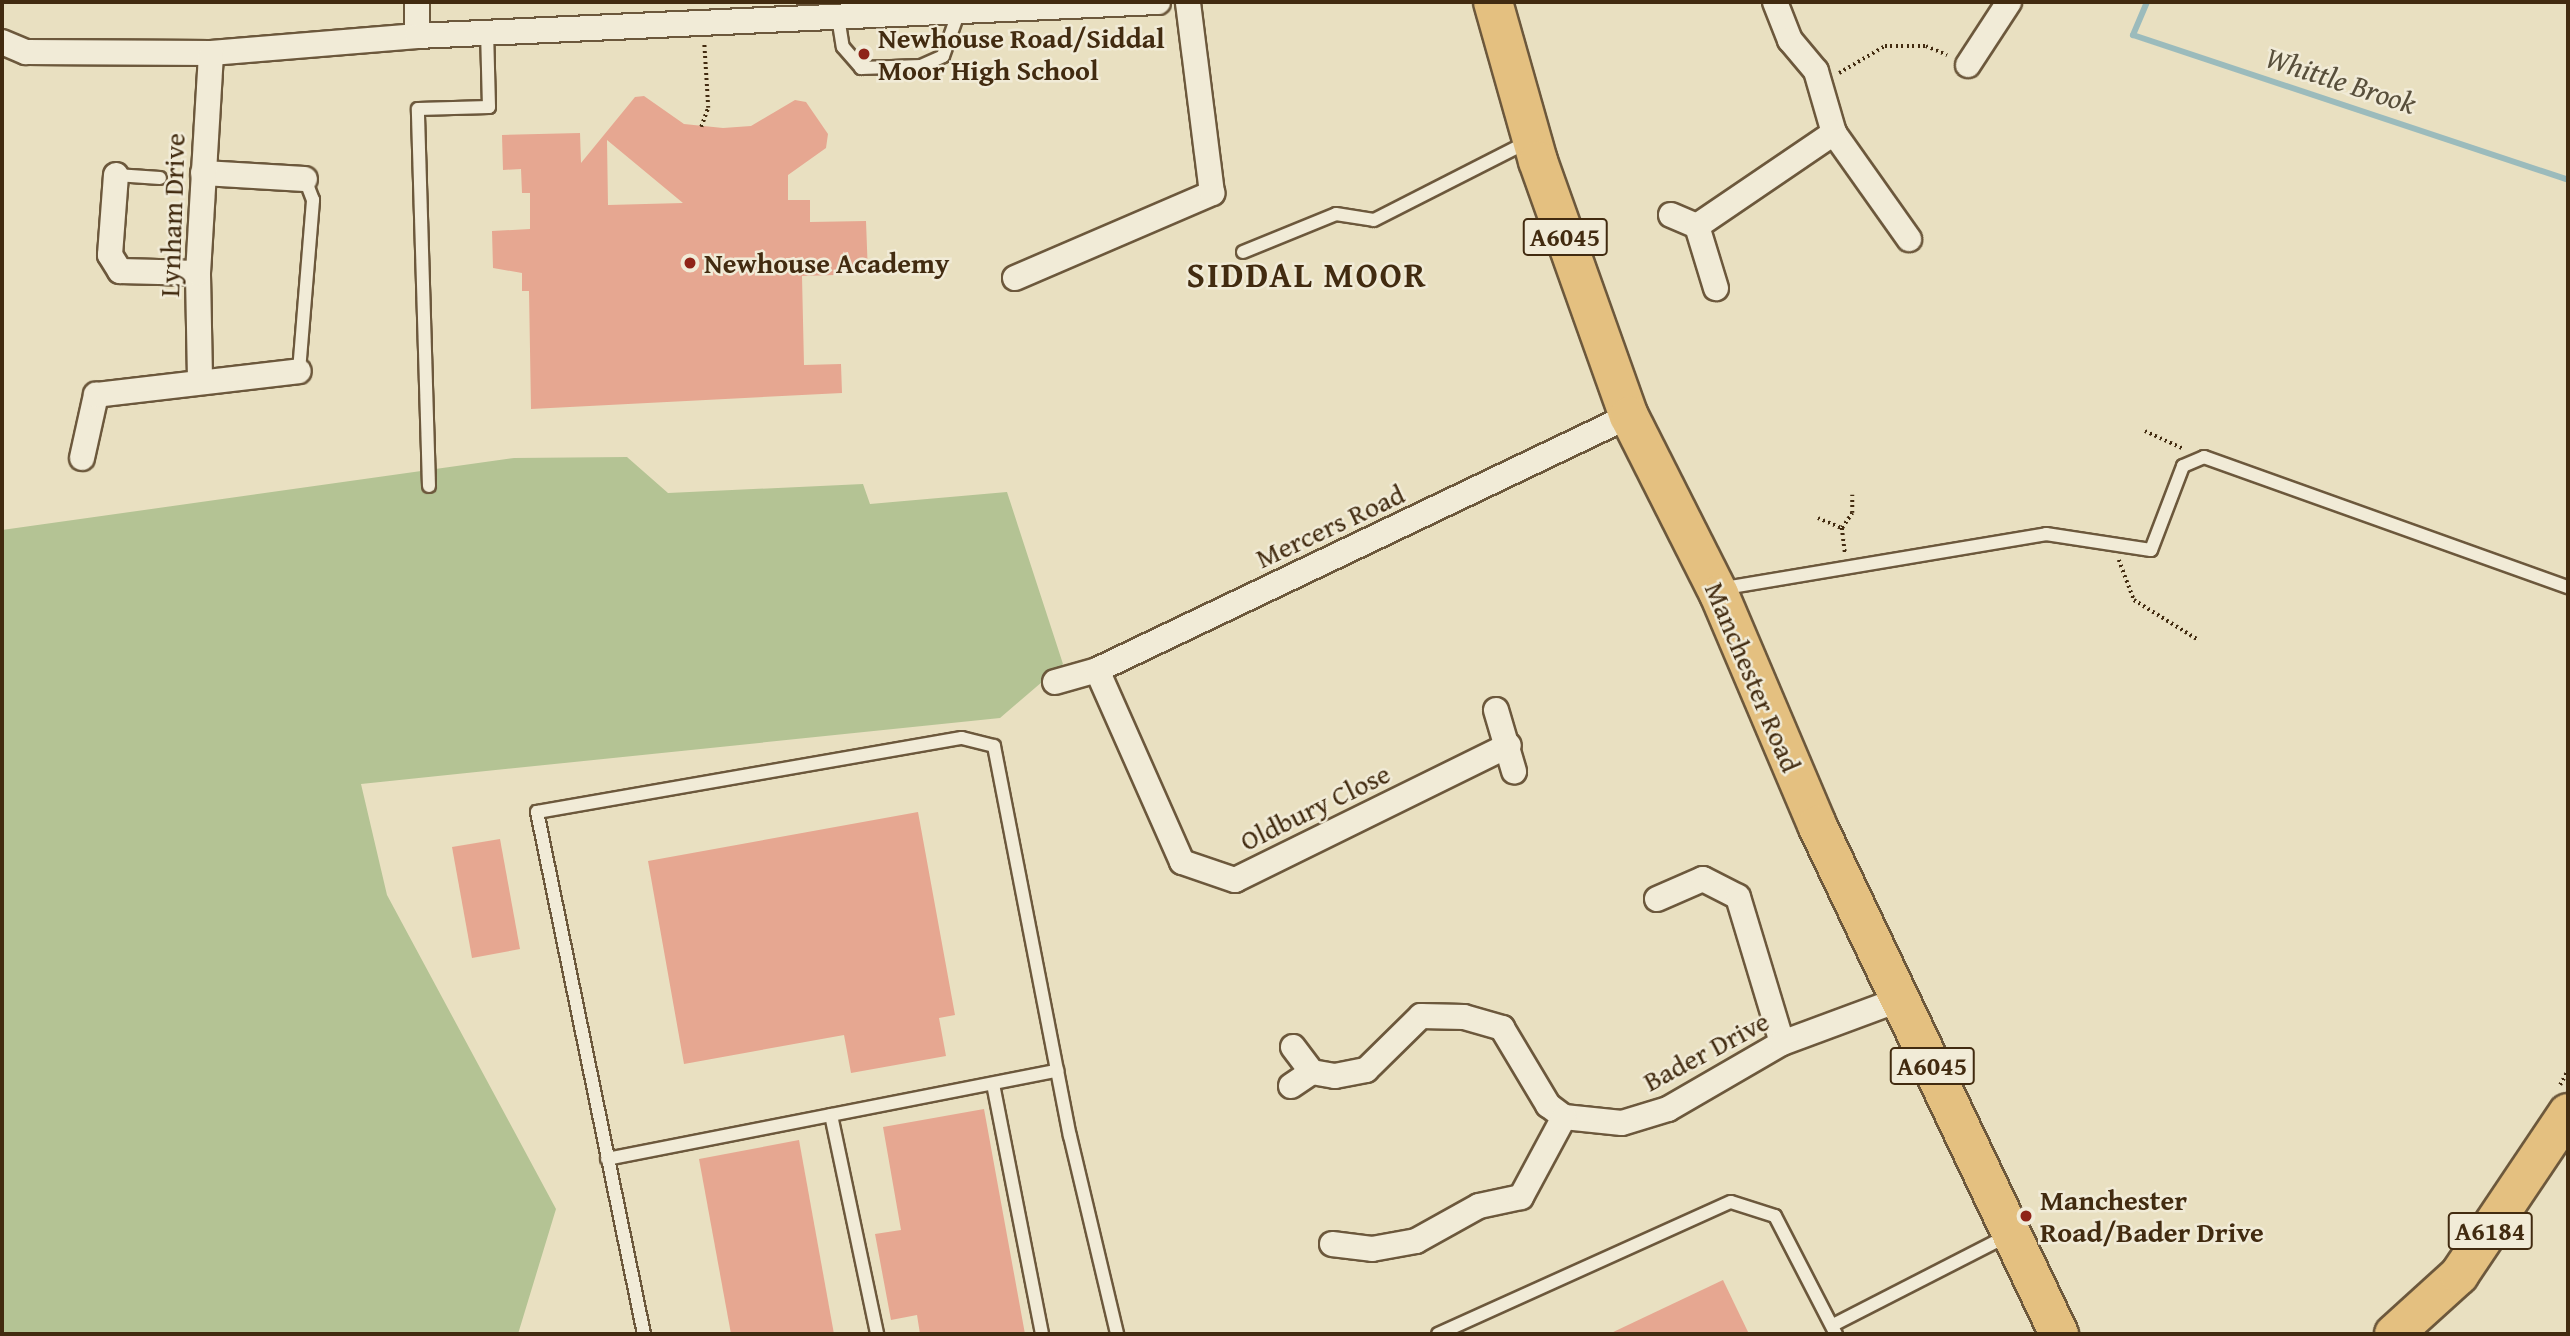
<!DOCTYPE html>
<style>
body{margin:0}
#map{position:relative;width:2570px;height:1336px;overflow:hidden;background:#e9e0c1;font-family:"Gentium Book Plus",serif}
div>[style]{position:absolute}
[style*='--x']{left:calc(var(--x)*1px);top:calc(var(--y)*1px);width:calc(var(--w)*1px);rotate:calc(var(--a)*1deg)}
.green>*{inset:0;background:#b4c394}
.stream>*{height:6px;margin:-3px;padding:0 3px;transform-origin:3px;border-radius:3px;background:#9bbbbc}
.building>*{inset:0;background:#e6a791}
.path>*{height:3.5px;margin-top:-1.75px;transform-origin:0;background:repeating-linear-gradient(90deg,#422b10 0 2px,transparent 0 5.5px)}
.roads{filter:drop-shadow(2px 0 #6c583c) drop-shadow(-2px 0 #6c583c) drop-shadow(0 2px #6c583c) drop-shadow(0 -2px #6c583c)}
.lane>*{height:12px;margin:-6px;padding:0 6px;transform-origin:6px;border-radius:6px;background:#f1ebd7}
.street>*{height:24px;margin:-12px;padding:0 12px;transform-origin:12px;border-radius:12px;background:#f1ebd7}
.primary>*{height:38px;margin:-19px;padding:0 19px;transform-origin:19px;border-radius:19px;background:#e4c080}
.dots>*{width:19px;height:19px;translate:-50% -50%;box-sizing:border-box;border:4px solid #f1ebd7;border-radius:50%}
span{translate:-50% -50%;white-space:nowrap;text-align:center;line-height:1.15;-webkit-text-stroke:5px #f1ebd7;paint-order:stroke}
.shield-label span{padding:2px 5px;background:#f1ebd7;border:2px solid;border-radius:5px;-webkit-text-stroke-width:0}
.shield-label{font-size:26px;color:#422b10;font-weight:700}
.poi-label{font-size:28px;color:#422b10;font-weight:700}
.left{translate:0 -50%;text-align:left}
.street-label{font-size:28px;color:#422b10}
.water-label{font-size:30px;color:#584f3b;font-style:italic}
.district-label{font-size:35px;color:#422b10;font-weight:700;letter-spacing:2px}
.frame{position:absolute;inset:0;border:4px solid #422b10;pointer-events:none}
</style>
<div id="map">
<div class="green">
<i style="clip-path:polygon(627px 457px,668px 493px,863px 484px,870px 504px,1007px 492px,1063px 664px,1000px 718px,361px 784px,387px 895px,556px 1209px,518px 1334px,2px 1334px,2px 530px,514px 458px)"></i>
</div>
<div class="stream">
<i style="--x:2147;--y:2;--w:36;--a:113"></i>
<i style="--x:2133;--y:35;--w:459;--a:18.4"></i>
</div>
<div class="building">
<i style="clip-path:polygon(evenodd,644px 96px,684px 124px,723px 128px,751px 126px,795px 100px,806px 102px,828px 134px,826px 148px,788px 175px,788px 200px,810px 200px,810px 222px,866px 221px,868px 274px,802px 276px,804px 365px,841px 364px,842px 393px,531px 409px,529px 291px,522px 291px,522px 273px,493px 268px,492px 231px,530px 229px,530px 193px,522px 193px,521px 169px,503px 170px,502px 135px,580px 133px,581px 163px,635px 97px,644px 96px,607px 140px,683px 203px,608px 205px,607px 140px)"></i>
<i style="clip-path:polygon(918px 812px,955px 1015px,939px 1018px,946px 1056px,851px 1073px,844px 1035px,684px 1064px,648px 861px)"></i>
<i style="clip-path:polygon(500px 839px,520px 949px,472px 958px,452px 847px)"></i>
<i style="clip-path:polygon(984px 1109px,1025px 1334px,920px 1334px,917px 1315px,891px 1320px,875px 1234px,901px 1230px,883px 1127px)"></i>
<i style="clip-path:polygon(799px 1140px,834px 1334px,731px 1334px,699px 1159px)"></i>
<i style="clip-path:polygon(1723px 1280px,1749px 1334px,1609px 1334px)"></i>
</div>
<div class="path">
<i style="--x:1839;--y:73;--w:53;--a:-30.4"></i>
<i style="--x:1885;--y:46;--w:41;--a:0"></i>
<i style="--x:1926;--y:46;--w:23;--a:23"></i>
<i style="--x:701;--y:127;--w:20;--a:-70"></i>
<i style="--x:708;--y:108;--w:65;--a:-93.5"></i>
<i style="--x:2145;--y:431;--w:43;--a:24.8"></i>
<i style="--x:1818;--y:518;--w:26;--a:23"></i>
<i style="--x:1842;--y:528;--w:25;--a:83"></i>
<i style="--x:1842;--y:528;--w:18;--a:-56"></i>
<i style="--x:1852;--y:513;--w:18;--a:-90"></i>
<i style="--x:2119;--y:560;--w:43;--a:69.4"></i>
<i style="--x:2134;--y:600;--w:74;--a:31.8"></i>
<i style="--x:2560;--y:1085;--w:17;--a:-62"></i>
</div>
<div class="roads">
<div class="lane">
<i style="--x:838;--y:17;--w:30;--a:81"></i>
<i style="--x:843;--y:47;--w:28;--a:49"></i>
<i style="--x:861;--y:68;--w:60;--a:-1.9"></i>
<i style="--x:921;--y:66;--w:24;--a:-24"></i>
<i style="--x:943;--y:56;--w:48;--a:-70.4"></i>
<i style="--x:116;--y:175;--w:44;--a:3.9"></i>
<i style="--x:1243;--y:252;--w:100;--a:-22.2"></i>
<i style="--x:1336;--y:214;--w:38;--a:9"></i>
<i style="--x:1374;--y:220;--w:174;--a:-27"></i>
<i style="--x:299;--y:371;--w:172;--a:-85.3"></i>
<i style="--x:313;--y:200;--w:22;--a:-111"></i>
<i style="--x:429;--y:486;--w:377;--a:-91.7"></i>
<i style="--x:418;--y:109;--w:71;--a:-1.6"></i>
<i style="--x:489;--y:107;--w:74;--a:-91.5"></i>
<i style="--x:1719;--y:589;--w:332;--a:-9.5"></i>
<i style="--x:2046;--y:534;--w:106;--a:8.7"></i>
<i style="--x:2151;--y:550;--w:90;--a:-69.1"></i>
<i style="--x:2183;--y:466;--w:23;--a:-23"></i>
<i style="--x:2204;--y:457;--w:387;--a:19.7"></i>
<i style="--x:993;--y:1084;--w:255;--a:78.9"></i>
<i style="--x:831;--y:1115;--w:224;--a:78.1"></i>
<i style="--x:607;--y:1159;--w:459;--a:-11.1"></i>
<i style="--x:1833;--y:1325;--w:195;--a:-27.1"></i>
<i style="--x:644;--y:1334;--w:533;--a:-101.58"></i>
<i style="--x:537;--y:812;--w:431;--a:-9.9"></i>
<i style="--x:962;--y:738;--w:33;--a:14"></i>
<i style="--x:994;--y:746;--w:397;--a:79"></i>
<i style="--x:1070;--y:1136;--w:204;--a:76.6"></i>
<i style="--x:1438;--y:1334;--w:321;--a:-24.3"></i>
<i style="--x:1731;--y:1202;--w:46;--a:17.7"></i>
<i style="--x:1775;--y:1216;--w:133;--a:62.7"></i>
</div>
<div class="street">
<i style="--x:417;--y:2;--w:34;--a:90"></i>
<i style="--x:1775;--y:2;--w:41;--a:68.5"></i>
<i style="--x:1790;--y:40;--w:40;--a:50"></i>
<i style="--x:1816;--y:71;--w:65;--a:73.8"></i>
<i style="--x:1834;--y:133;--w:130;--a:54.7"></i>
<i style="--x:2;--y:42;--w:26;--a:23"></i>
<i style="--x:26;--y:52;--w:185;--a:0.3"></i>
<i style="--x:211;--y:53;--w:207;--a:-4.7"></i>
<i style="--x:417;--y:36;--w:742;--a:-2.63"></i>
<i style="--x:1968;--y:65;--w:75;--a:-56.9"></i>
<i style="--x:203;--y:173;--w:102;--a:3.4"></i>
<i style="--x:116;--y:175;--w:80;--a:94.3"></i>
<i style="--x:110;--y:255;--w:19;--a:58"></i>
<i style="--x:120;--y:271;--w:78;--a:1.5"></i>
<i style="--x:1671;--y:215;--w:28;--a:23"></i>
<i style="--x:1697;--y:226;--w:65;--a:73"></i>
<i style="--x:1697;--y:226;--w:166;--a:-34.2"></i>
<i style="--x:1015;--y:278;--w:215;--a:-23.3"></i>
<i style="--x:1212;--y:193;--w:193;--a:-97.2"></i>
<i style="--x:200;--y:379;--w:106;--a:-91.1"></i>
<i style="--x:198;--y:273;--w:220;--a:-86.6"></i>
<i style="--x:82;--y:458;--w:65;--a:-77.5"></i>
<i style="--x:96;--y:395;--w:204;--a:-6.7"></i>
<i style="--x:1097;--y:670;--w:210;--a:66.1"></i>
<i style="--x:1182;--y:862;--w:56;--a:18.8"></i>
<i style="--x:1235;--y:880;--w:305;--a:-26.2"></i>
<i style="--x:1055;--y:682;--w:44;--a:-15.9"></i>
<i style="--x:1097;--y:670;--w:590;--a:-25.52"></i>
<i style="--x:1496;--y:710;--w:64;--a:73.6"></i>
<i style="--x:1657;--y:899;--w:50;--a:-23.5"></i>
<i style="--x:1703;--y:879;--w:39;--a:27"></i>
<i style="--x:1738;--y:897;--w:152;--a:73.2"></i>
<i style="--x:1293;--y:1047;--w:31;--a:53"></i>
<i style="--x:1312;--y:1072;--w:23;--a:10"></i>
<i style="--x:1335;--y:1076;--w:32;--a:-11"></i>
<i style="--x:1366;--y:1070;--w:77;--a:-44.5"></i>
<i style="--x:1421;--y:1016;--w:43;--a:1.3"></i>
<i style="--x:1464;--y:1017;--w:40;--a:16"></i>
<i style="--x:1502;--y:1028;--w:90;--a:59.1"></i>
<i style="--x:1548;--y:1105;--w:20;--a:37"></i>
<i style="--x:1564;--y:1117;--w:58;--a:5.9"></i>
<i style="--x:1622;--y:1123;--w:48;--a:-16.9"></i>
<i style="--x:1668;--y:1109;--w:132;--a:-30.1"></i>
<i style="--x:1782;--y:1043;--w:127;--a:-20.3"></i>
<i style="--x:1291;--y:1086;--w:25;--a:-34"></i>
<i style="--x:1332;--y:1244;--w:40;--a:7.1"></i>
<i style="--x:1372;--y:1249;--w:45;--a:-10.3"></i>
<i style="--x:1416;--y:1241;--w:72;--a:-29.1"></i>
<i style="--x:1479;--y:1206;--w:43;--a:-12.1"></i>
<i style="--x:1521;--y:1197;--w:91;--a:-61.7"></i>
</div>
<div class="primary">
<i style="--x:1493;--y:2;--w:165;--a:74.2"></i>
<i style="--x:1538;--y:161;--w:271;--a:70.4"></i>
<i style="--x:1629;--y:416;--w:199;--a:63.2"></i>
<i style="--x:1719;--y:594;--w:251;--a:67"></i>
<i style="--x:1817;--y:825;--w:564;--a:64.57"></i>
<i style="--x:2394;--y:1334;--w:88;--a:-42.2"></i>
<i style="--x:2459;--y:1275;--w:195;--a:-56.1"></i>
</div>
</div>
<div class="dots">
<i style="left:864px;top:54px;background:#8f2418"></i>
<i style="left:690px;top:263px;background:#8f2418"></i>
<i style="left:2026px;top:1216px;background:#8f2418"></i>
</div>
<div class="shield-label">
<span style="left:1565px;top:237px">A6045</span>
<span style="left:1932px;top:1066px">A6045</span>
<span style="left:2490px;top:1231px">A6184</span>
</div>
<div class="poi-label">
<span class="left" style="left:878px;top:54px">Newhouse Road/Siddal<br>Moor High School</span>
<span class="left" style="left:704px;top:263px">Newhouse Academy</span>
<span class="left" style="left:2040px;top:1216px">Manchester<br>Road/Bader Drive</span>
</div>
<div class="street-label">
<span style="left:172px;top:215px;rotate:-88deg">Lynham Drive</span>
<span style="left:1330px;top:526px;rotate:-25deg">Mercers Road</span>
<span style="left:1753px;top:677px;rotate:67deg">Manchester Road</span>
<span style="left:1315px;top:807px;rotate:-26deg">Oldbury Close</span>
<span style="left:1706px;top:1051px;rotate:-28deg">Bader Drive</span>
</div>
<div class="water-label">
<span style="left:2341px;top:80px;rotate:18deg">Whittle Brook</span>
</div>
<div class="district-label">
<span style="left:1307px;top:275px">SIDDAL MOOR</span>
</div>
<div class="frame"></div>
</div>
